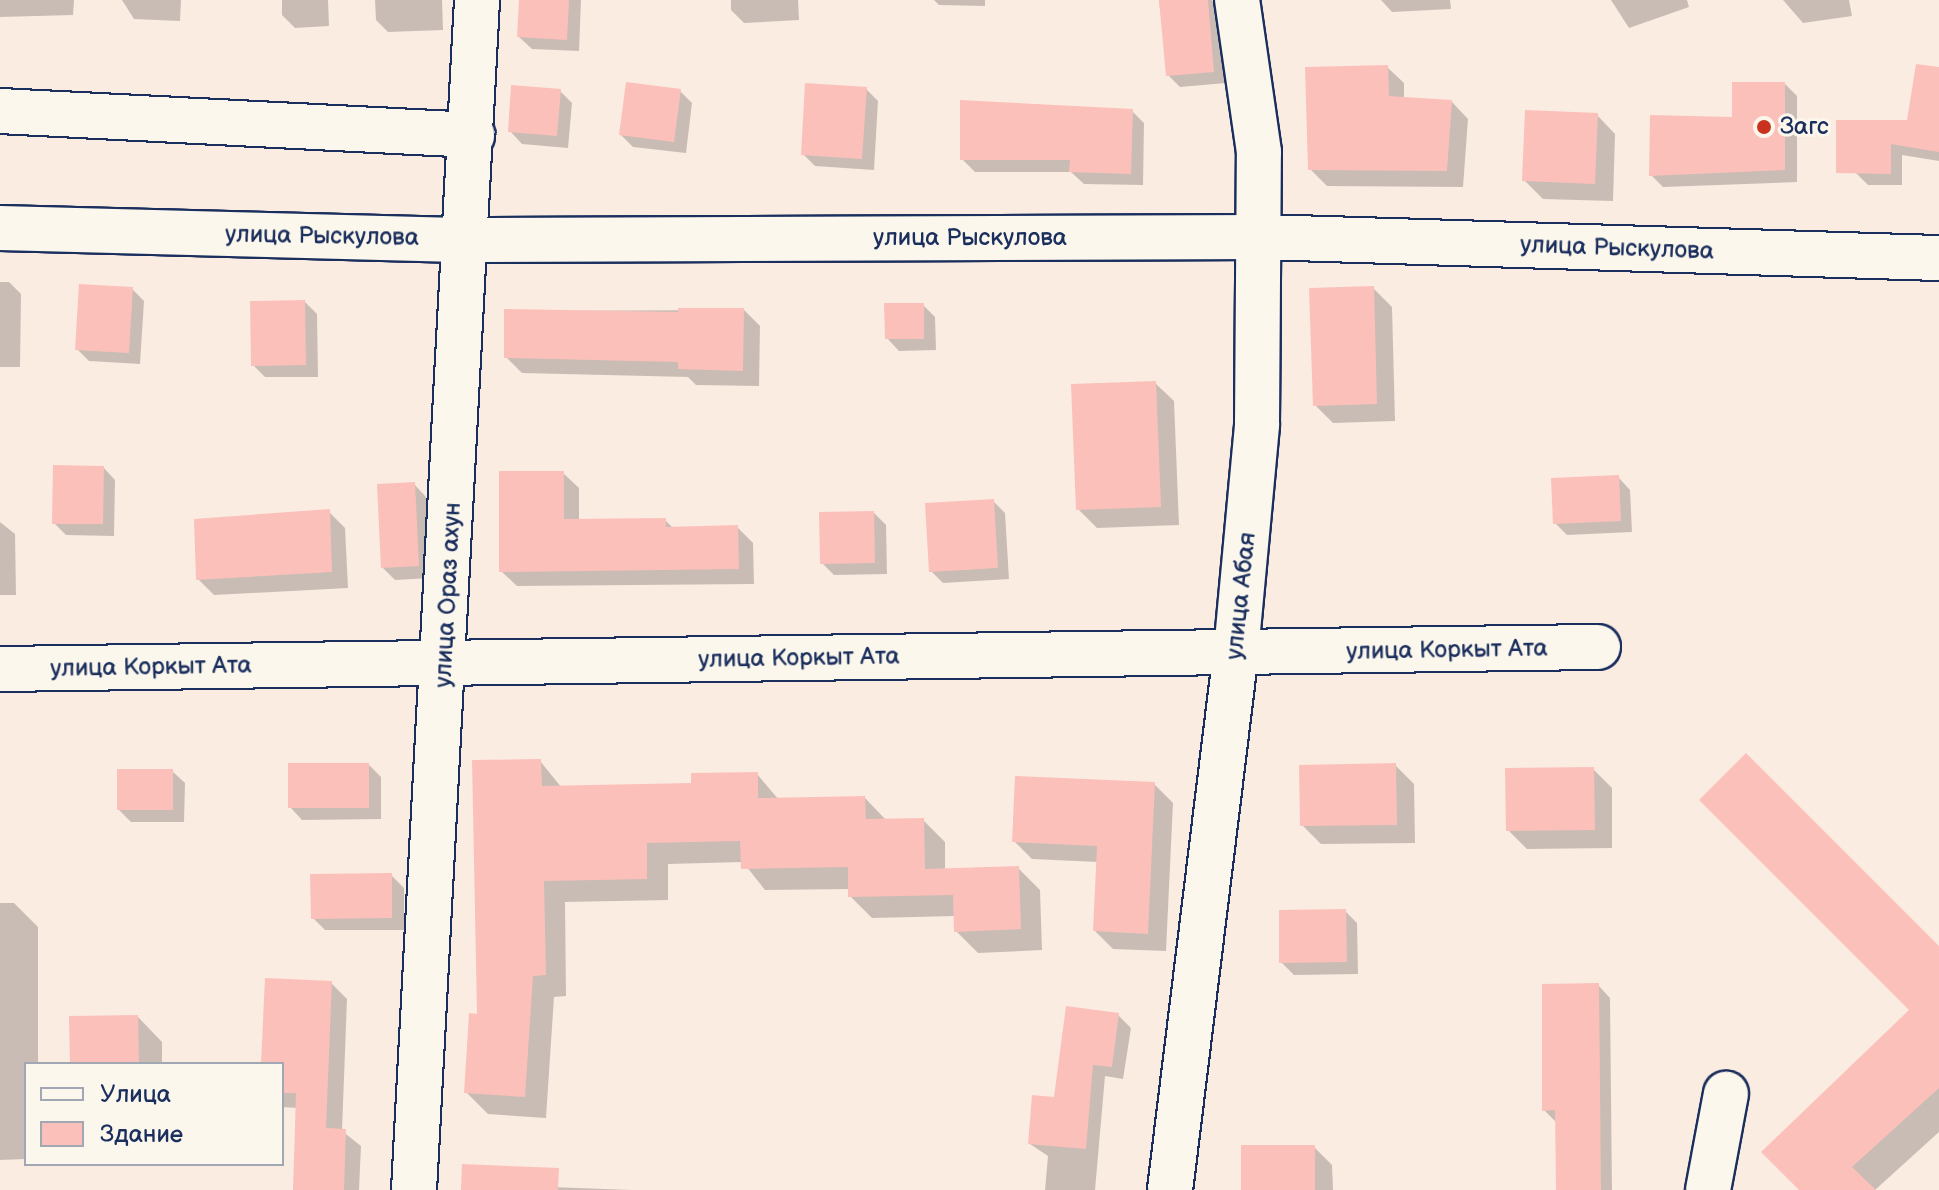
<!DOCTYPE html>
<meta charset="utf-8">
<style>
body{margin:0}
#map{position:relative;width:1939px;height:1190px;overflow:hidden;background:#fbece2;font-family:"Balsamiq Sans",sans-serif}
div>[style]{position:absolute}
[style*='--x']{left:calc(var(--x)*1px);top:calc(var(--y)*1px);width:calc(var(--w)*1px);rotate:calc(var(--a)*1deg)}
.shadow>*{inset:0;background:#0003}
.building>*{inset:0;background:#fcc0ba}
.roads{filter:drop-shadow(2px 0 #1b2f5e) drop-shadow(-2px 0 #1b2f5e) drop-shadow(0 2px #1b2f5e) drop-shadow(0 -2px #1b2f5e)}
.minor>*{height:44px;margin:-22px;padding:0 22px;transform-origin:22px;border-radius:22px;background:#fbf7ec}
.dots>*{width:22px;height:22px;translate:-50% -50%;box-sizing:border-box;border:4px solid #fbf7ec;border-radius:50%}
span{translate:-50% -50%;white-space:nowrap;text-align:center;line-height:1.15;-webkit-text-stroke:6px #fbf7ec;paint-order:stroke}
.poi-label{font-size:24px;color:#1b2f5e}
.left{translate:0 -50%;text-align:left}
.street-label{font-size:24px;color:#1b2f5e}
.legend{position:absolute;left:24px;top:1062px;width:260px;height:104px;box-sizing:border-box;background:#fbf7ec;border:2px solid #a1a7b3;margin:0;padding:10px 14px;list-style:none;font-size:24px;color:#1b2f5e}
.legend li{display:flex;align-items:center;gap:16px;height:40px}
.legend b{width:40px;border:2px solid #a1a7b3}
</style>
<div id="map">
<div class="shadow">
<i style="clip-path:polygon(0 0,74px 0,73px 15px,0 17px)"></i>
<i style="clip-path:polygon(122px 0,181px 0,180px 21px,134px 19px)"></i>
<i style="clip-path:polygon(282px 0,328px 0,329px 26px,295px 28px,282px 15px)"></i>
<i style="clip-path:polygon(375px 0,442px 0,443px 30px,388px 32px,376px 20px)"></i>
<i style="clip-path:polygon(521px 0,581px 0,579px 51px,532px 49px,519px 37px)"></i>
<i style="clip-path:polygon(731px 0,798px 0,799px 20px,744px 23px,731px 10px)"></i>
<i style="clip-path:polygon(934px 0,985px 0,985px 6px,939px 5px)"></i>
<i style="clip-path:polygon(1159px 0,1212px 0,1219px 8px,1226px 83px,1180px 87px,1168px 75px)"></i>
<i style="clip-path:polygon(1381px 0,1450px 0,1451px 9px,1392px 12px)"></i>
<i style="clip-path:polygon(1611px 0,1687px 0,1689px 7px,1629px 28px)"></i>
<i style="clip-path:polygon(1783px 0,1849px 0,1852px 16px,1803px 23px)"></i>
<i style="clip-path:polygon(1387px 67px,1404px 83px,1404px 99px,1452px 102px,1468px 119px,1463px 187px,1327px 186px,1310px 169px)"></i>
<i style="clip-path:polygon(1939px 69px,1939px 161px,1902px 155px,1902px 185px,1868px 185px,1856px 173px,1909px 122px)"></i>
<i style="clip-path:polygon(1785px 84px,1797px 96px,1797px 182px,1663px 187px,1651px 175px)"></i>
<i style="clip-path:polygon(866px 89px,878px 101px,874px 170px,815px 166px,803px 154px)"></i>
<i style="clip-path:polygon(560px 91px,572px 103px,568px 148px,522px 144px,510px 131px)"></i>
<i style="clip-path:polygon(680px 91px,692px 103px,686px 153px,633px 147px,621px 135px)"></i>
<i style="clip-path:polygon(962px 102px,1132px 111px,1144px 123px,1143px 185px,1084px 184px,1071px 172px,975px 172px,962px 159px)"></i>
<i style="clip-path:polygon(1597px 115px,1615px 134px,1613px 201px,1543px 199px,1524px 180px)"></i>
<i style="clip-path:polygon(0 282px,9px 282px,21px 294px,20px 367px,0 367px)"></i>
<i style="clip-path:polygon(1373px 288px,1392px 307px,1395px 421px,1333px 423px,1315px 405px)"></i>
<i style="clip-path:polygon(132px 289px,144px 301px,140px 364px,89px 361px,77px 349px)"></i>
<i style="clip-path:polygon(305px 302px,317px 314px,318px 377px,265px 377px,253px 365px)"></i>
<i style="clip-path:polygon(923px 305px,935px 317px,936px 350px,899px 351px,887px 338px)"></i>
<i style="clip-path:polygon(744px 310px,760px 326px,759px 386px,696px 385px,688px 377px,522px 373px,506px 357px,506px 311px)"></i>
<i style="clip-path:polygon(1155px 383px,1174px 401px,1179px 525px,1097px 528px,1078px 509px)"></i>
<i style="clip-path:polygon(103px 467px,115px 480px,114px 536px,66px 535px,54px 523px)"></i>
<i style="clip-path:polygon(563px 473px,579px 488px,579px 521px,665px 520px,674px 529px,737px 527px,753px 543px,754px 584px,517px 586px,501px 571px)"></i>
<i style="clip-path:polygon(1618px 477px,1630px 490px,1632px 532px,1567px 535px,1555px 523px)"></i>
<i style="clip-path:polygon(414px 484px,426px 497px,431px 578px,395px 580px,383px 568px)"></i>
<i style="clip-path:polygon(993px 501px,1005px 513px,1009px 579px,943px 583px,931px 571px)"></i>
<i style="clip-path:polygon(329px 512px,345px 528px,348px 588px,214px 595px,198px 579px)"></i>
<i style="clip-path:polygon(874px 513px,886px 525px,887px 574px,834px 575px,822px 563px)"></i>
<i style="clip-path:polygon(0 522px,15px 534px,16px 595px,0 595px)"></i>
<i style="clip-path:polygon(540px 761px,562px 788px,693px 785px,757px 774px,779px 800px,865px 798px,887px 821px,923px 820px,945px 842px,945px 871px,1018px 868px,1040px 890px,1042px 950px,978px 953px,956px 931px,956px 916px,872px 918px,850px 896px,850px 889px,765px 890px,743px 862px,668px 864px,668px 900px,565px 902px,566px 996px,554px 997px,546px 1118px,488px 1114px,466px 1092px,479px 1016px)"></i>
<i style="clip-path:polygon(369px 765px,381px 777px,381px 819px,302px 820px,290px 807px)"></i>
<i style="clip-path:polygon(1395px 765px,1414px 784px,1415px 843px,1321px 844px,1302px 825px)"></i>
<i style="clip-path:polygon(1593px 769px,1612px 788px,1612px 848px,1527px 849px,1508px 830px)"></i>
<i style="clip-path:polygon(172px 771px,185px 783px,184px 822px,131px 822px,119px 810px)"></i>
<i style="clip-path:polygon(1154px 784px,1173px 803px,1166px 951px,1113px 949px,1095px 931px,1098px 862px,1032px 859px,1014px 841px)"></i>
<i style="clip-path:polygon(391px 875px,404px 888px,404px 930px,325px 930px,313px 918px)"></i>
<i style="clip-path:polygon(0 903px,14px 903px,38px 927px,38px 1064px,26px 1064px,26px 1159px,0 1160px)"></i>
<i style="clip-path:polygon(1345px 911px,1357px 923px,1358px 974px,1294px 975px,1281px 962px)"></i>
<i style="clip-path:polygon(1939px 947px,1939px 1132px,1875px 1190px,1802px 1190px,1912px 1010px)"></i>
<i style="clip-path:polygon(331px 983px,347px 999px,342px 1131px,361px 1146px,359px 1190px,295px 1190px,298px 1108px,282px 1107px,282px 1064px,263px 1064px)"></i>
<i style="clip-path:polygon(1598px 985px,1610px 998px,1612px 1190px,1558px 1190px,1557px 1123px,1544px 1110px)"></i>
<i style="clip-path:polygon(1118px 1015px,1131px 1028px,1123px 1079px,1105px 1076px,1095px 1190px,1045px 1190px,1048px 1156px,1030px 1144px,1055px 1099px)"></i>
<i style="clip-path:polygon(138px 1017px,162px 1042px,162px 1064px,72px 1064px)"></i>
<i style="clip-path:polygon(1314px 1147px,1332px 1165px,1333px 1190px,1243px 1190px)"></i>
<i style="clip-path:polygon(550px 1187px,632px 1190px,463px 1190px)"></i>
</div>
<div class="building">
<i style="clip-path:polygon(519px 0,569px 0,567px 40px,517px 37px)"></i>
<i style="clip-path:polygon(1159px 0,1208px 0,1214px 72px,1166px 76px)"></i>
<i style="clip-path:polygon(1916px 64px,1939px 67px,1939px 152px,1891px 144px,1891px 174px,1836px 173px,1836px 120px,1907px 120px)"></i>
<i style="clip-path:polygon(1388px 65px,1389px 96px,1452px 100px,1447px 171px,1308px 170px,1305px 67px)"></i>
<i style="clip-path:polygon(626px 82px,681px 89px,674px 142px,619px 135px)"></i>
<i style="clip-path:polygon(1732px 82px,1785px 82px,1785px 170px,1649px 176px,1650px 115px,1732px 117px)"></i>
<i style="clip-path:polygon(805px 83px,867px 87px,862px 159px,801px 155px)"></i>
<i style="clip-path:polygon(511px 85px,561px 89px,557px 136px,508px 132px)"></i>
<i style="clip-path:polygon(960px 100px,1133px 109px,1131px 174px,1069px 172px,1070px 160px,960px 160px)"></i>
<i style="clip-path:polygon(1525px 110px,1598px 113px,1595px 184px,1522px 181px)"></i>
<i style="clip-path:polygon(79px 284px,133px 287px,129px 353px,75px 350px)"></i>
<i style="clip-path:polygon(1374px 286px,1377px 404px,1313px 406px,1309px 288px)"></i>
<i style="clip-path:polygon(305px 300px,306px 365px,251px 366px,250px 301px)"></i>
<i style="clip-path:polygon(884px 303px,924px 303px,924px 339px,885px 339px)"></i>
<i style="clip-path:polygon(678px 308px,744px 308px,743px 371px,678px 369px,678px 362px,504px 358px,504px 309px,678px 312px)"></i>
<i style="clip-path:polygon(1156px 381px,1161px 507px,1076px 510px,1071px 384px)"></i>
<i style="clip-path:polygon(53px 465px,104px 466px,103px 524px,52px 524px)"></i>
<i style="clip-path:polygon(499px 471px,564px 471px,564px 519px,666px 518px,666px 527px,738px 525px,739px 569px,499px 572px)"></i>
<i style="clip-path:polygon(1619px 475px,1621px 521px,1553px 524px,1551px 478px)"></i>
<i style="clip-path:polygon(415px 482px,419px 566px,381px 568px,377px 484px)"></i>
<i style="clip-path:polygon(994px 499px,998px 568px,929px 572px,925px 503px)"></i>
<i style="clip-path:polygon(330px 509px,332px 572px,196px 580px,194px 519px)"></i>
<i style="clip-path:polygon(874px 511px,875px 563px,820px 564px,819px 512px)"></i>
<i style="clip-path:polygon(1746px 753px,1939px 946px,1939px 1088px,1852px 1167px,1876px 1190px,1799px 1190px,1761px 1152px,1909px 1010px,1699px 800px)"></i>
<i style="clip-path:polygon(541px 759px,542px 786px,691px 783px,691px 773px,758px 772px,758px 798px,865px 796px,866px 819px,924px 818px,925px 869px,1019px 866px,1021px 929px,954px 932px,953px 895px,848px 897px,848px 867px,741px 869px,740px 841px,647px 843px,647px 879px,544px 881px,546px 975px,533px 976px,525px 1097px,464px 1093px,469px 1013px,477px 1014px,472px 760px)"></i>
<i style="clip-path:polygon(288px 763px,369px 763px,369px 808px,288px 808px)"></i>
<i style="clip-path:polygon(1396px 763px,1397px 825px,1300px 826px,1299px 765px)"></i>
<i style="clip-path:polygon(1594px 767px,1595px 830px,1506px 831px,1505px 768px)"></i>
<i style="clip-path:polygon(117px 769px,173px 769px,173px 810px,117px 810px)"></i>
<i style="clip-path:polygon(1015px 776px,1155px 782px,1148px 934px,1093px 931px,1097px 846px,1012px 842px)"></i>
<i style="clip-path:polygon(392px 873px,392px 918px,311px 919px,310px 874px)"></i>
<i style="clip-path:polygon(1346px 909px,1347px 962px,1279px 963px,1279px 910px)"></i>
<i style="clip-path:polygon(265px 978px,332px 981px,326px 1128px,346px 1129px,344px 1190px,293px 1190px,296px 1093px,282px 1093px,282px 1064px,261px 1064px)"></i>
<i style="clip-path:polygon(1599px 983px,1601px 1190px,1556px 1190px,1555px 1110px,1542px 1111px,1542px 984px)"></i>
<i style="clip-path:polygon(1066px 1006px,1119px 1013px,1112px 1067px,1093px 1065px,1086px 1149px,1028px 1144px,1032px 1095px,1054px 1097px)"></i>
<i style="clip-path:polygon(138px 1015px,139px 1064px,70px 1064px,69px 1016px)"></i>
<i style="clip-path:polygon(1241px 1145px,1315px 1145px,1315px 1190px,1241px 1190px)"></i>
<i style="clip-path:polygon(462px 1164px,559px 1168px,558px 1190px,461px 1190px)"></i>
</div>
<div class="roads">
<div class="minor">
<i style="--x:0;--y:111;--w:473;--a:2.9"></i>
<i style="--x:0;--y:228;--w:468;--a:1.5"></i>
<i style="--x:468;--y:240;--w:794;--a:-0.22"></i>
<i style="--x:1262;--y:237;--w:677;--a:1.78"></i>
<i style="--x:0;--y:669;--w:1598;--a:-0.79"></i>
<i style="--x:414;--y:1190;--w:1192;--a:-86.97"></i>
<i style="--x:1170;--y:1190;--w:542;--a:-83.01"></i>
<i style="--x:1236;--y:652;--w:229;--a:-84.7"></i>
<i style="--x:1257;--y:424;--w:272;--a:-89.6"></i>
<i style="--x:1259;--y:152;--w:154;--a:-98.2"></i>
<i style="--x:1708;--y:1190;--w:98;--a:-79.4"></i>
</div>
</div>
<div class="dots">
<i style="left:1764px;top:127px;background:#c8321e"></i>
</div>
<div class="poi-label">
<span class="left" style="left:1780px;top:127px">Загс</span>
</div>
<div class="street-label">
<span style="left:322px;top:236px;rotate:1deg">улица Рыскулова</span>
<span style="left:970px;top:238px">улица Рыскулова</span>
<span style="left:1617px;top:248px;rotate:2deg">улица Рыскулова</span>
<span style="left:448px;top:595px;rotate:-87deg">улица Ораз ахун</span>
<span style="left:1241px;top:596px;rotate:-84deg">улица Абая</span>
<span style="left:1447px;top:650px;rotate:-1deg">улица Коркыт Ата</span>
<span style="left:799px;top:658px;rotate:-1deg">улица Коркыт Ата</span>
<span style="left:151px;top:667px;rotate:-1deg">улица Коркыт Ата</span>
</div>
<ul class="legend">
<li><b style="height:10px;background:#fbf7ec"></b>Улица</li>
<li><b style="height:22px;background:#fcc0ba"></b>Здание</li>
</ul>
</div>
